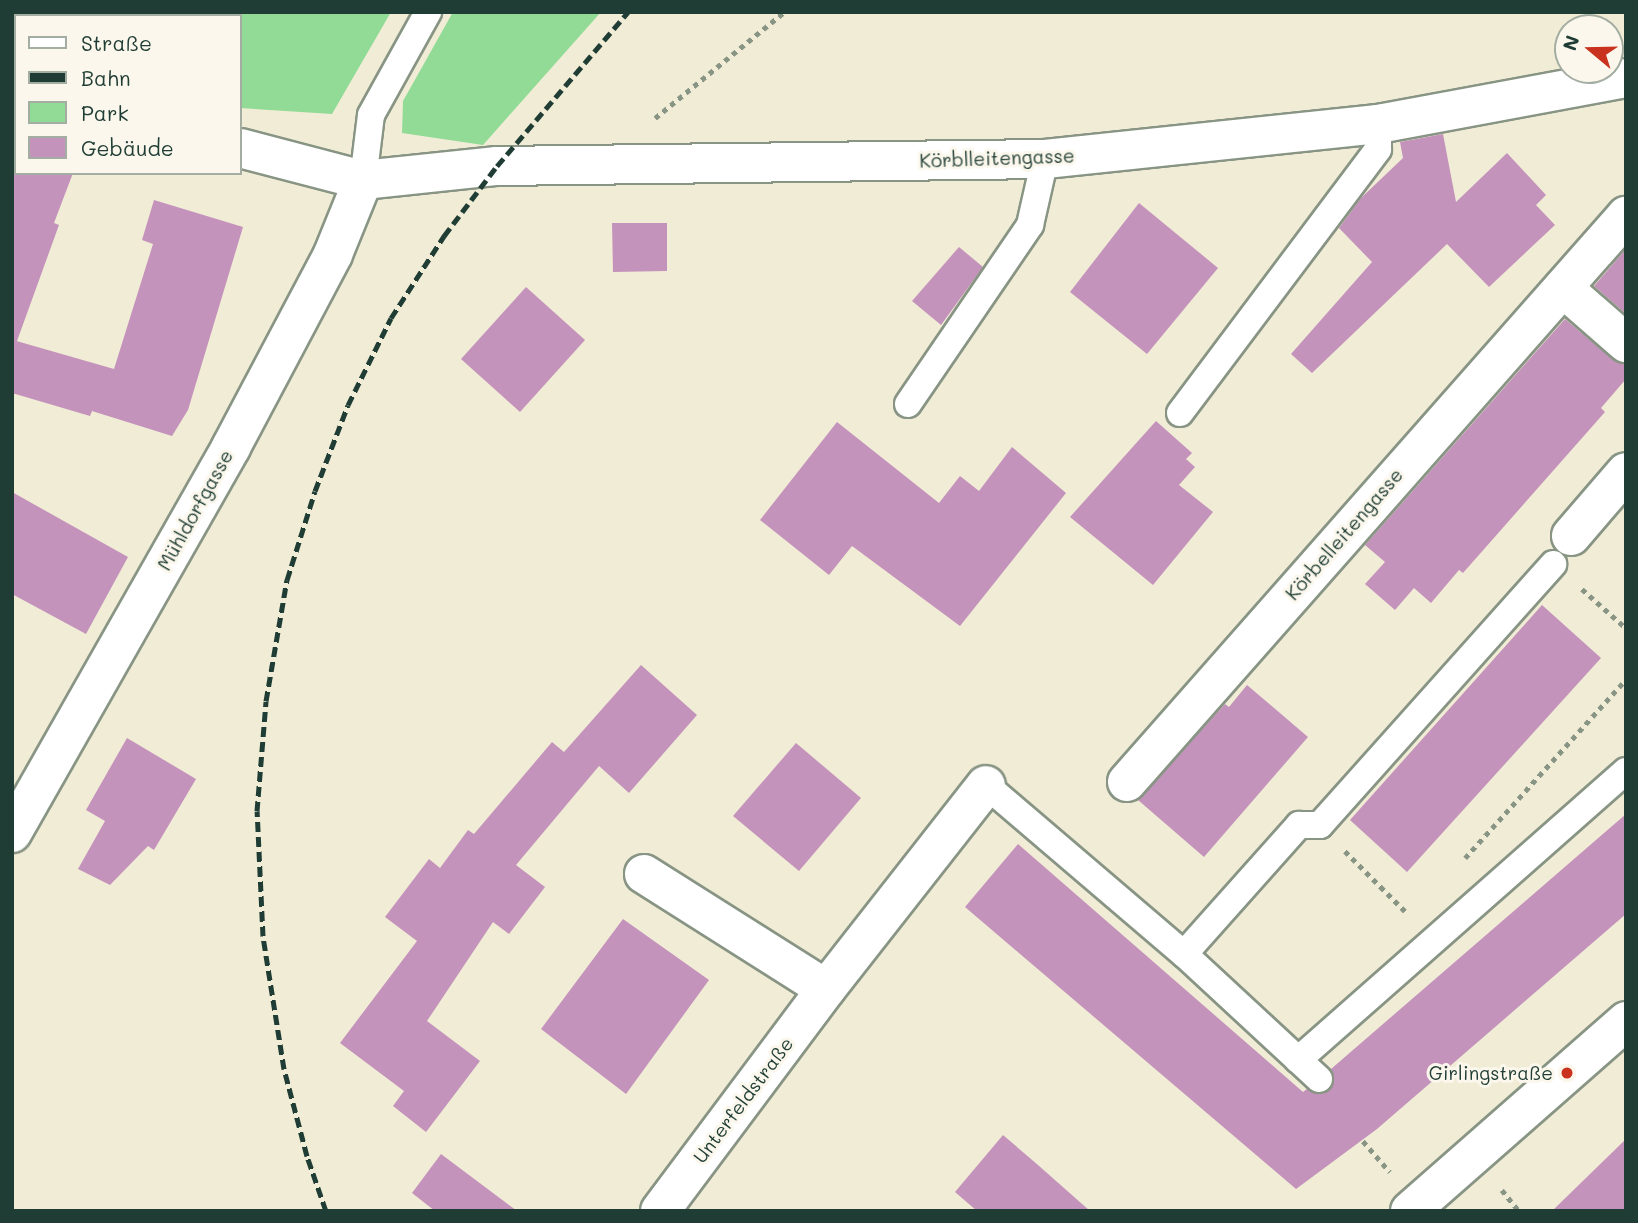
<!DOCTYPE html>
<meta charset="utf-8">
<style>
body{margin:0}
#map{position:relative;width:1638px;height:1223px;overflow:hidden;background:#f1ecd5;font-family:Mali,sans-serif}
div>[style]{position:absolute}
[style*='--x']{left:calc(var(--x)*1px);top:calc(var(--y)*1px);width:calc(var(--w)*1px);rotate:calc(var(--a)*1deg)}
.green>*{inset:0;background:#91db97}
.building>*{inset:0;background:#c493bc}
.path>*{height:4.5px;margin-top:-2.25px;transform-origin:0;background:repeating-linear-gradient(90deg,#889484 0 5px,transparent 0 10px)}
.roads{filter:drop-shadow(2px 0 #889484) drop-shadow(-2px 0 #889484) drop-shadow(0 2px #889484) drop-shadow(0 -2px #889484)}
.service>*{height:26px;margin:-13px;padding:0 13px;transform-origin:13px;border-radius:13px;background:#fff}
.minor>*{height:38px;margin:-19px;padding:0 19px;transform-origin:19px;border-radius:19px;background:#fff}
.tertiary>*{height:38px;margin:-19px;padding:0 19px;transform-origin:19px;border-radius:19px;background:#fff}
.rail>*{height:5px;margin-top:-2.5px;transform-origin:0;background:repeating-linear-gradient(90deg,#1f3d34 0 10px,transparent 0 15px)}
.dots>*{width:19px;height:19px;translate:-50% -50%;box-sizing:border-box;border:4px solid #fbf7ec;border-radius:50%}
span{translate:-50% -50%;white-space:nowrap;text-align:center;line-height:1.15;-webkit-text-stroke:6px #fbf7ec;paint-order:stroke}
.street-label{font-size:19px;color:#1f3d34}
.poi-label{font-size:19px;color:#1f3d34}
.right{translate:-100% -50%;text-align:right}
.frame{position:absolute;inset:0;border:14px solid #1f3d34;pointer-events:none}
.legend{position:absolute;left:14px;top:14px;width:228px;height:161px;box-sizing:border-box;background:#fbf7ec;border:2px solid #a3ada2;margin:0;padding:9px 12px;list-style:none;font-size:21px;color:#1f3d34}
.legend li{display:flex;align-items:center;gap:14px;height:35px}
.legend b{width:35px;border:2px solid #a3ada2}
.north{position:absolute;left:1554px;top:14px;width:70px;height:70px;box-sizing:border-box;background:#fbf7ec;border:2px solid #a3ada2;border-radius:50%;rotate:289deg;font-size:19px;font-weight:700;line-height:28px;text-align:center;color:#1f3d34}
.north::after{content:'';display:block;margin:auto;width:24px;height:32px;background:#c8321e;clip-path:polygon(50% 0,100% 100%,50% 72%,0 100%)}
</style>
<div id="map">
<div class="green">
<i style="clip-path:polygon(218px 12px,391px 12px,332px 114px,240px 108px,240px 16px,216px 16px)"></i>
<i style="clip-path:polygon(453px 12px,601px 12px,483px 145px,402px 133px,403px 101px)"></i>
</div>
<div class="building">
<i style="clip-path:polygon(1443px 134px,1456px 202px,1507px 153px,1546px 195px,1536px 205px,1555px 225px,1489px 287px,1447px 244px,1312px 373px,1291px 354px,1372px 262px,1339px 228px,1361px 198px,1403px 158px,1400px 142px)"></i>
<i style="clip-path:polygon(12px 173px,73px 173px,54px 223px,59px 225px,17px 341px,13px 340px,114px 369px,153px 244px,142px 240px,154px 200px,243px 227px,188px 410px,172px 436px,92px 411px,90px 416px,12px 393px)"></i>
<i style="clip-path:polygon(1139px 203px,1218px 268px,1147px 354px,1070px 292px)"></i>
<i style="clip-path:polygon(612px 223px,667px 223px,667px 271px,613px 272px)"></i>
<i style="clip-path:polygon(959px 247px,983px 267px,941px 325px,912px 301px)"></i>
<i style="clip-path:polygon(1626px 249px,1626px 314px,1594px 286px)"></i>
<i style="clip-path:polygon(526px 287px,585px 340px,520px 412px,461px 359px)"></i>
<i style="clip-path:polygon(1565px 319px,1612px 359px,1626px 364px,1626px 379px,1601px 408px,1605px 412px,1463px 573px,1459px 570px,1431px 603px,1414px 588px,1395px 610px,1365px 584px,1385px 562px,1365px 545px)"></i>
<i style="clip-path:polygon(1156px 421px,1192px 453px,1186px 459px,1195px 467px,1179px 485px,1213px 512px,1153px 585px,1070px 517px)"></i>
<i style="clip-path:polygon(837px 422px,939px 503px,960px 476px,979px 491px,1012px 447px,1066px 493px,960px 626px,852px 546px,829px 575px,760px 520px)"></i>
<i style="clip-path:polygon(12px 492px,128px 557px,86px 634px,12px 594px)"></i>
<i style="clip-path:polygon(1542px 605px,1601px 658px,1407px 872px,1350px 820px)"></i>
<i style="clip-path:polygon(641px 665px,697px 715px,629px 793px,599px 766px,516px 865px,545px 887px,509px 934px,493px 922px,427px 1021px,480px 1061px,426px 1132px,393px 1106px,404px 1091px,340px 1043px,417px 941px,385px 917px,429px 859px,440px 868px,468px 830px,474px 834px,552px 742px,564px 752px)"></i>
<i style="clip-path:polygon(1247px 685px,1308px 737px,1204px 857px,1138px 800px,1225px 704px,1229px 707px)"></i>
<i style="clip-path:polygon(127px 738px,196px 779px,154px 850px,148px 846px,110px 885px,78px 869px,105px 821px,86px 810px)"></i>
<i style="clip-path:polygon(796px 743px,861px 798px,799px 871px,733px 816px)"></i>
<i style="clip-path:polygon(1626px 814px,1626px 914px,1377px 1129px,1296px 1189px,965px 907px,1018px 844px,1303px 1092px,1307px 1089px,1323px 1094px,1334px 1083px,1331px 1069px)"></i>
<i style="clip-path:polygon(623px 919px,709px 980px,626px 1094px,541px 1029px)"></i>
<i style="clip-path:polygon(1003px 1135px,1038px 1165px,1090px 1211px,977px 1211px,955px 1192px)"></i>
<i style="clip-path:polygon(1626px 1139px,1626px 1211px,1552px 1211px)"></i>
<i style="clip-path:polygon(441px 1154px,517px 1211px,435px 1211px,412px 1193px)"></i>
</div>
<div class="path">
<i style="--x:66;--y:12;--w:4;--a:63"></i>
<i style="--x:655;--y:118;--w:167;--a:-39.4"></i>
<i style="--x:1582;--y:589;--w:59;--a:41.6"></i>
<i style="--x:1345;--y:851;--w:89;--a:45"></i>
<i style="--x:1465;--y:858;--w:241;--a:-48"></i>
<i style="--x:1363;--y:1141;--w:41;--a:48.9"></i>
<i style="--x:1502;--y:1190;--w:27;--a:51"></i>
</div>
<div class="roads">
<div class="service">
<i style="--x:363;--y:180;--w:65;--a:-83"></i>
<i style="--x:371;--y:115;--w:118;--a:-61"></i>
<i style="--x:908;--y:404;--w:217;--a:-55.7"></i>
<i style="--x:1030;--y:225;--w:68;--a:-77.2"></i>
<i style="--x:1180;--y:413;--w:330;--a:-53.1"></i>
<i style="--x:1378;--y:149;--w:25;--a:-90"></i>
<i style="--x:986;--y:785;--w:260;--a:40.5"></i>
<i style="--x:1184;--y:954;--w:184;--a:42.8"></i>
<i style="--x:1184;--y:954;--w:173;--a:-48.3"></i>
<i style="--x:1299;--y:825;--w:21;--a:0"></i>
<i style="--x:1320;--y:825;--w:350;--a:-48.2"></i>
<i style="--x:1298;--y:1060;--w:437;--a:-41.4"></i>
</div>
<div class="minor">
<i style="--x:12;--y:84;--w:4;--a:14"></i>
<i style="--x:240;--y:148;--w:127;--a:14.6"></i>
<i style="--x:363;--y:180;--w:135;--a:-6"></i>
<i style="--x:497;--y:166;--w:548;--a:-0.73"></i>
<i style="--x:1045;--y:159;--w:335;--a:-6"></i>
<i style="--x:1378;--y:124;--w:252;--a:-10.5"></i>
<i style="--x:1563;--y:288;--w:84;--a:41.1"></i>
<i style="--x:1571;--y:536;--w:84;--a:-49.3"></i>
<i style="--x:1127;--y:782;--w:755;--a:-48.6"></i>
<i style="--x:12;--y:833;--w:444;--a:-60.4"></i>
<i style="--x:231;--y:447;--w:218;--a:-62.1"></i>
<i style="--x:333;--y:254;--w:80;--a:-67.9"></i>
<i style="--x:644;--y:874;--w:215;--a:32.3"></i>
<i style="--x:660;--y:1211;--w:277;--a:-53.2"></i>
<i style="--x:826;--y:989;--w:259;--a:-51.9"></i>
</div>
<div class="tertiary">
<i style="--x:1410;--y:1211;--w:288;--a:-41.3"></i>
</div>
</div>
<div class="rail">
<i style="--x:326;--y:1211;--w:58;--a:-109.1"></i>
<i style="--x:307;--y:1156;--w:90;--a:-104.8"></i>
<i style="--x:284;--y:1069;--w:135;--a:-99"></i>
<i style="--x:263;--y:936;--w:125;--a:-92.7"></i>
<i style="--x:257;--y:811;--w:110;--a:-85.3"></i>
<i style="--x:266;--y:701;--w:123;--a:-80.2"></i>
<i style="--x:287;--y:580;--w:93;--a:-72.5"></i>
<i style="--x:315;--y:491;--w:92;--a:-69"></i>
<i style="--x:348;--y:405;--w:97;--a:-63.7"></i>
<i style="--x:391;--y:318;--w:98;--a:-57.1"></i>
<i style="--x:444;--y:236;--w:88;--a:-52.9"></i>
<i style="--x:497;--y:166;--w:202;--a:-49.6"></i>
</div>
<div class="dots">
<i style="left:1567px;top:1073px;background:#c8321e"></i>
</div>
<div class="street-label">
<span style="left:997px;top:158px;rotate:-2deg">Körblleitengasse</span>
<span style="left:195px;top:510px;rotate:-61deg">Mühldorfgasse</span>
<span style="left:1344px;top:534px;rotate:-49deg">Körbelleitengasse</span>
<span style="left:743px;top:1100px;rotate:-53deg">Unterfeldstraße</span>
</div>
<div class="poi-label">
<span class="right" style="left:1553px;top:1073px">Girlingstraße</span>
</div>
<div class="frame"></div>
<ul class="legend">
<li><b style="height:9px;background:#fff"></b>Straße</li>
<li><b style="height:9px;background:#1f3d34"></b>Bahn</li>
<li><b style="height:19px;background:#91db97"></b>Park</li>
<li><b style="height:19px;background:#c493bc"></b>Gebäude</li>
</ul>
<div class="north">N</div>
</div>
